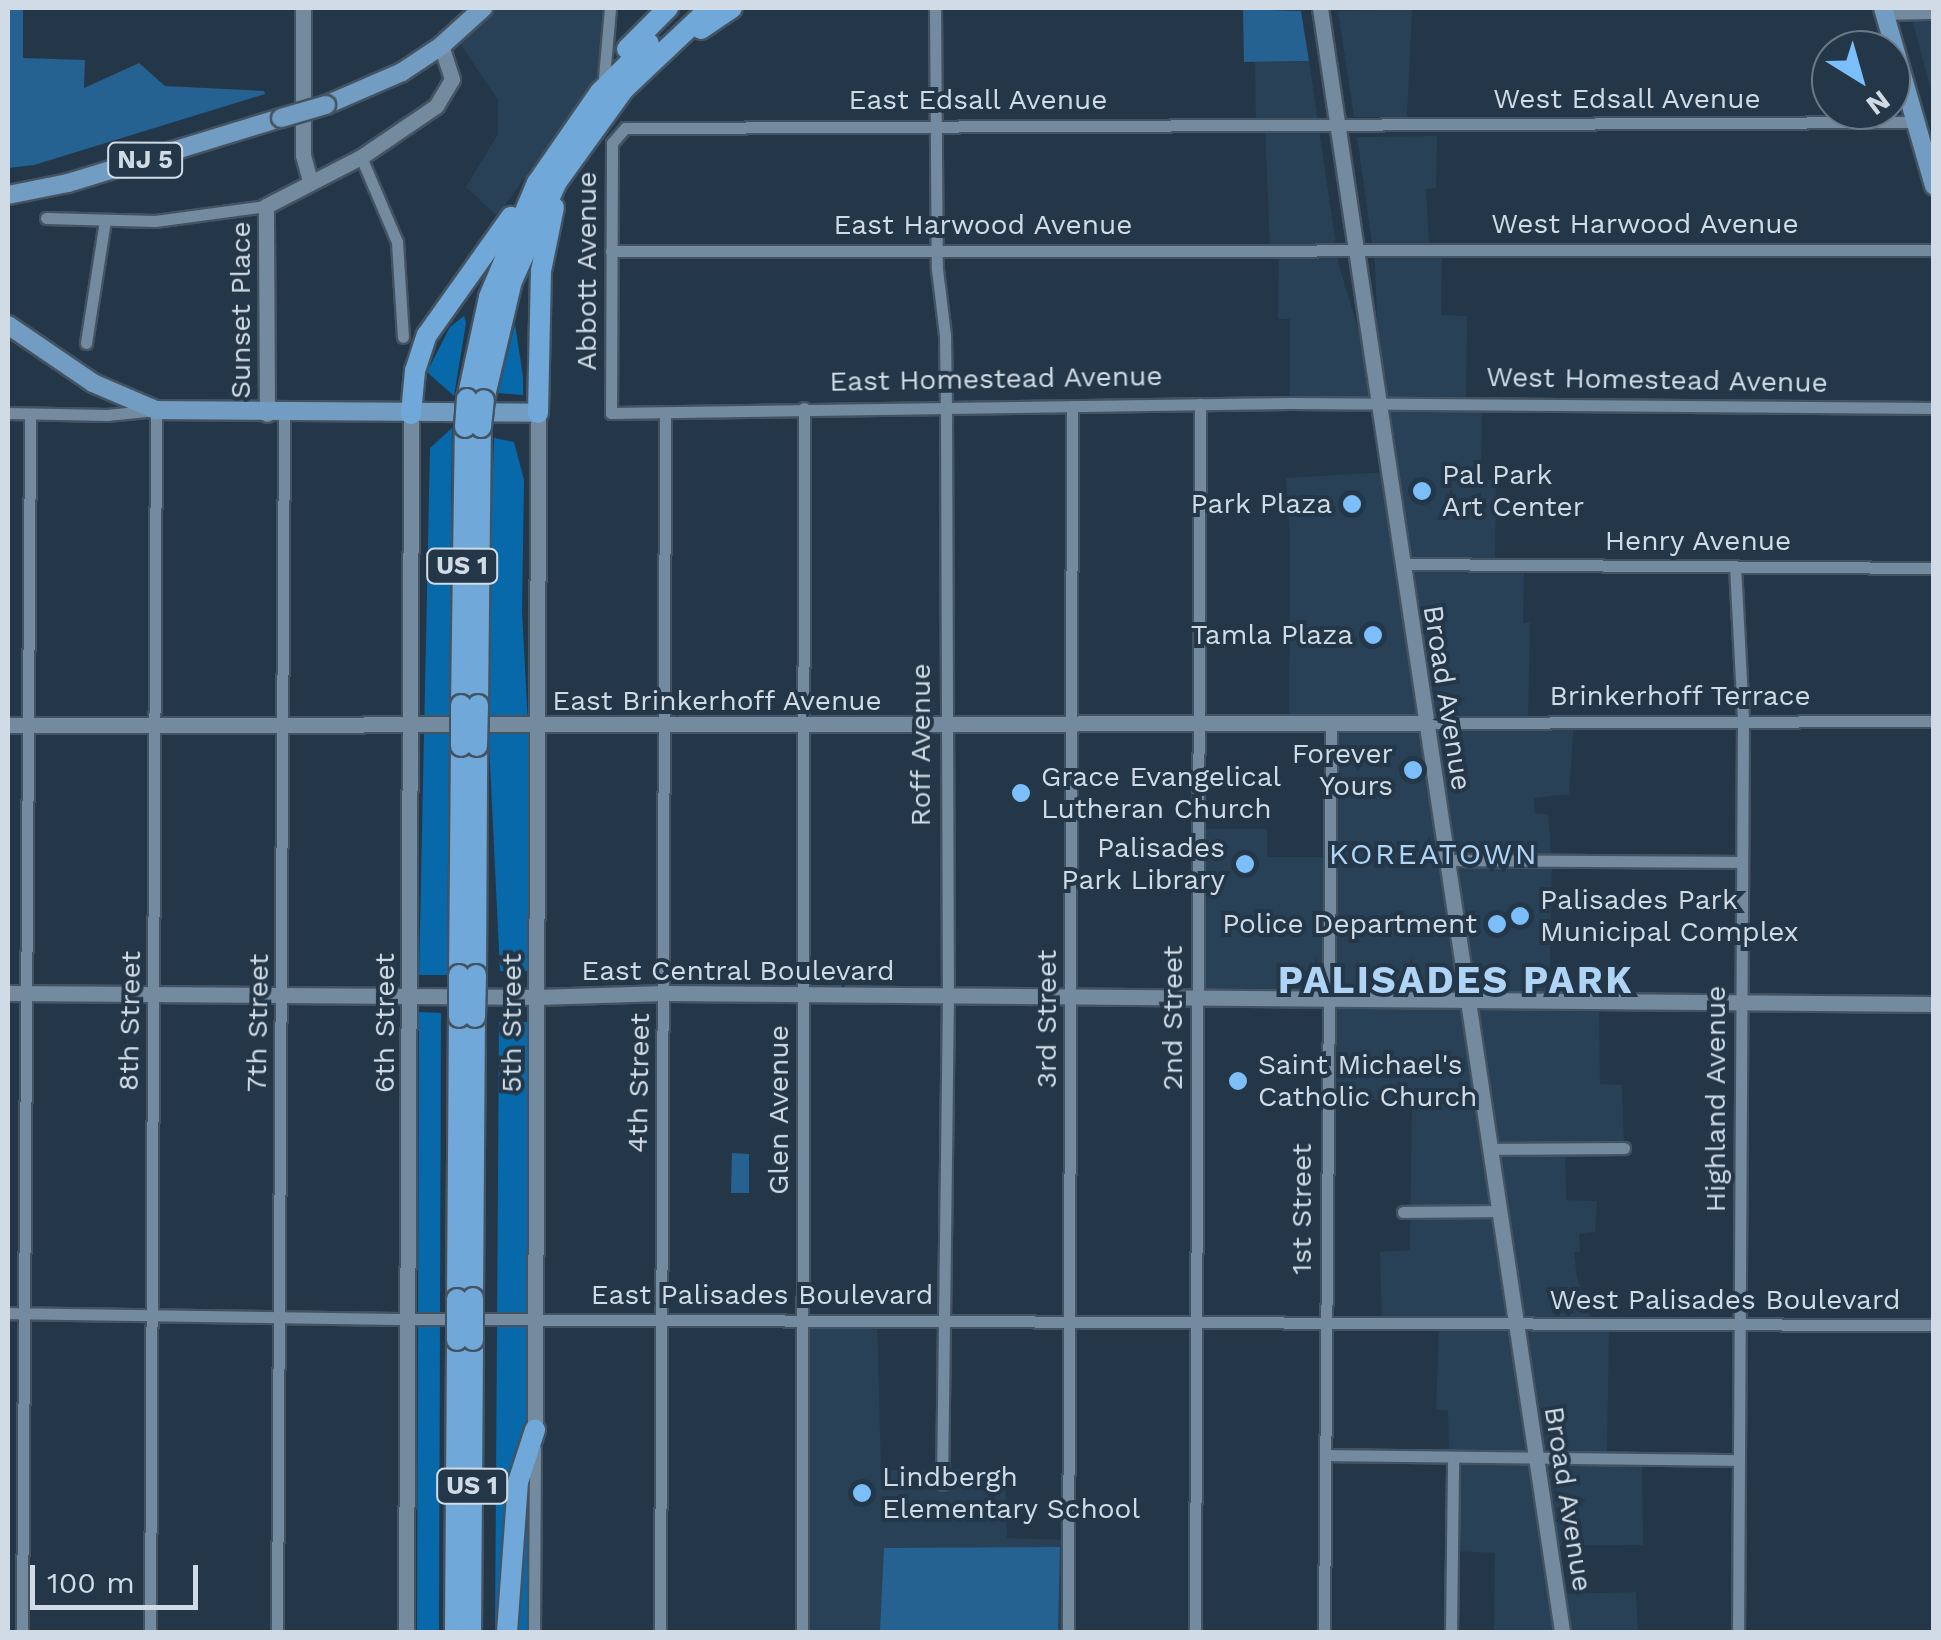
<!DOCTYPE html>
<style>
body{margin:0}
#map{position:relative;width:1941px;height:1640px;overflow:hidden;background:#243748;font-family:"Work Sans",sans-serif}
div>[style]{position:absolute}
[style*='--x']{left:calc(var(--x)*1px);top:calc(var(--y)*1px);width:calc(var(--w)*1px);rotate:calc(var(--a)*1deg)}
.built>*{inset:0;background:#284157}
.green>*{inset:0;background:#256191}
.forest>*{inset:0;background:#0769a9}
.roads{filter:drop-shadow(2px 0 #435362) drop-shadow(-2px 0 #435362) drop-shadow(0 2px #435362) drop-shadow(0 -2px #435362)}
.street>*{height:11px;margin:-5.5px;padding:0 5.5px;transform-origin:5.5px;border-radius:5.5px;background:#748a9e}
.secondary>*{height:15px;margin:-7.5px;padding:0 7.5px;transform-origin:7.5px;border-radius:7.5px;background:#748a9e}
.primary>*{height:18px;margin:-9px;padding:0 9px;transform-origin:9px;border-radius:9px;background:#729cc1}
.highway>*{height:20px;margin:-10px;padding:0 10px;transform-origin:10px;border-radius:10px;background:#70a8d9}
.bridges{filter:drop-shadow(2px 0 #435362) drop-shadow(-2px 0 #435362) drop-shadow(0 2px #435362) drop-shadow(0 -2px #435362)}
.primary-bridge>*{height:18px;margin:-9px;padding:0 9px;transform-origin:9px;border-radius:9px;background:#729cc1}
.highway-bridge>*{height:20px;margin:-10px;padding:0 10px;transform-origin:10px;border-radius:10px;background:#70a8d9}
.dots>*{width:28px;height:28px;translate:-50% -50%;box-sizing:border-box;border:5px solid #243748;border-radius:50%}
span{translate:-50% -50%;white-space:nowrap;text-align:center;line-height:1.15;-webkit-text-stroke:8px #243748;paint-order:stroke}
.shield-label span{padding:2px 8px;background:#243748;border:2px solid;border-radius:8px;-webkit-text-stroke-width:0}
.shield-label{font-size:25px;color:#d0dbe6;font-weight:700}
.street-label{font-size:28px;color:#d0dbe6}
.poi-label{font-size:28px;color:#d0dbe6}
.left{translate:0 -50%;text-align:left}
.right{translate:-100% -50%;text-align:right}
.neighbourhood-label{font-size:30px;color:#b0d4f5;letter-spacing:2.5px}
.district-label{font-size:38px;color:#b0d4f5;font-weight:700;letter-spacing:2.5px}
.frame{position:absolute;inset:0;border:10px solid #d0dbe6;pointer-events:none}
.north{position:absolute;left:1811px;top:30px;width:100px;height:100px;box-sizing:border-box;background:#243748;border:2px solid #697987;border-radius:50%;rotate:143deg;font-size:28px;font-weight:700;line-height:40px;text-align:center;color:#d0dbe6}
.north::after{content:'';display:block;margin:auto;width:35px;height:45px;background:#7cbef9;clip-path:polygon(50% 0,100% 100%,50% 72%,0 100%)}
.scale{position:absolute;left:30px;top:1565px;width:168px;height:45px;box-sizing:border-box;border:5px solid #d0dbe6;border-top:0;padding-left:12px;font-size:30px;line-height:35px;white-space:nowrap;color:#d0dbe6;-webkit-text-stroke:8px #243748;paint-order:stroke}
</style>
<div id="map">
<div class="built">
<i style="clip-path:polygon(495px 8px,602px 8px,598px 76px,497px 216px,466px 187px,498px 134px,498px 100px,461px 45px)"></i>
<i style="clip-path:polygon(1909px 8px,1933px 8px,1933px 101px,1931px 90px)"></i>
<i style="clip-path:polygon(1412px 9px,1407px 117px,1354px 117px,1338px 11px)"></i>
<i style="clip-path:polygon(1309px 61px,1339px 266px,1380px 401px,1375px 265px,1357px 137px,1437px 136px,1436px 188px,1426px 189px,1429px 248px,1442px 249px,1441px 315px,1467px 316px,1466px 402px,1482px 403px,1481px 480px,1496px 480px,1495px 564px,1524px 565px,1523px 623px,1530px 623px,1528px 720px,1574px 721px,1569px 794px,1534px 798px,1535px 814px,1548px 814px,1552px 860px,1549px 1001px,1599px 1002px,1600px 1084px,1622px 1085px,1624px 1148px,1565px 1149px,1566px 1200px,1597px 1201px,1595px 1232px,1579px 1234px,1580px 1252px,1574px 1252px,1577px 1277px,1593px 1324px,1609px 1325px,1607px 1458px,1642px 1459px,1643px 1545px,1550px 1546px,1557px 1594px,1636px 1592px,1638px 1632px,1494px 1632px,1495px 1553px,1451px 1551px,1448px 1410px,1436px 1410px,1439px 1325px,1382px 1324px,1380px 1252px,1410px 1250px,1412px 1100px,1327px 1101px,1328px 1001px,1197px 1001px,1198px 829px,1267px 829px,1267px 857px,1328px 857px,1331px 726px,1289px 726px,1290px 538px,1286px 478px,1388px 472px,1380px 406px,1290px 403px,1290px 319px,1278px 319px,1279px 249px,1270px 248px,1265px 125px,1256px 125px,1255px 62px)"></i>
<i style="clip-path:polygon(804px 1319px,877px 1320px,881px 1470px,1005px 1469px,1007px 1538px,1069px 1540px,1068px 1632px,802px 1632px)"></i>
</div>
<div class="green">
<i style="clip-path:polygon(8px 8px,23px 8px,23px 58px,85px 60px,84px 88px,139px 63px,165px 86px,264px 91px,265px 94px,34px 165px,8px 168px)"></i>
<i style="clip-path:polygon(1243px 9px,1301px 11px,1309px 61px,1244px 62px)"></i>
<i style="clip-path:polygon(732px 1153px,749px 1154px,749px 1193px,731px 1193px)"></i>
<i style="clip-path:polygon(1060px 1547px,1058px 1632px,880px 1632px,884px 1548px)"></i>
</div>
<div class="forest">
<i style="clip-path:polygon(464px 316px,466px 323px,454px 396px,427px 372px,450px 327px)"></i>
<i style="clip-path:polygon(515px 324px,523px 377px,523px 395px,498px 393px)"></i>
<i style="clip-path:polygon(452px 428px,447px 975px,419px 975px,430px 448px)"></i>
<i style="clip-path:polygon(494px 438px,514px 442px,524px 480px,522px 611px,541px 971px,500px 971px,486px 680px)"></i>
<i style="clip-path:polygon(419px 1012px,441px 1013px,439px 1632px,417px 1632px)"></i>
<i style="clip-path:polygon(499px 1022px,541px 1022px,529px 1632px,495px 1632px)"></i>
</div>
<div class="roads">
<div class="street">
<i style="--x:935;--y:8;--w:261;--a:89.6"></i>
<i style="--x:937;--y:269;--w:66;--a:83.1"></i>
<i style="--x:945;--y:335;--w:72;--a:89.2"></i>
<i style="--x:946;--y:407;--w:588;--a:89.81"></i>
<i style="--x:948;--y:995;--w:489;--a:90.7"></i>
<i style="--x:1885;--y:14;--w:49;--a:-1.2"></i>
<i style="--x:604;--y:77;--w:69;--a:-85"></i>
<i style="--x:1914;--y:122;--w:1289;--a:179.73"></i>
<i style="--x:625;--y:128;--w:20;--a:131"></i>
<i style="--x:612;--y:143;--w:270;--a:90.2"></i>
<i style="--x:611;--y:413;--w:679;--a:-0.84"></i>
<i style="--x:1290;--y:403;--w:644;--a:0.44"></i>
<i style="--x:361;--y:157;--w:92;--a:67"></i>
<i style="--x:397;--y:242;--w:95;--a:86.4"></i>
<i style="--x:46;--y:218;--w:109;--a:1.6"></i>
<i style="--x:155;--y:221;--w:112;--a:-7.7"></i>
<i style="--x:611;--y:251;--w:1323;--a:-0.04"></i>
<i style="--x:86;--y:343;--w:124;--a:-81.2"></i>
<i style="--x:8;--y:413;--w:99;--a:1.2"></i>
<i style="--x:107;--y:415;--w:49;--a:-5.8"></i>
<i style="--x:156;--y:410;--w:1222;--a:90.28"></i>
<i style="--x:1402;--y:564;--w:532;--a:0.43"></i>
<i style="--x:1735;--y:566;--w:154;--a:87"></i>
<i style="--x:1743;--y:720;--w:912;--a:90.31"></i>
<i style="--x:1426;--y:723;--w:508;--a:-0.23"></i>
<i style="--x:1446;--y:860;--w:296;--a:0.4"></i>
<i style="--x:1490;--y:1149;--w:134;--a:-0.4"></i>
<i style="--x:1403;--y:1212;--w:96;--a:-0.6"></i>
<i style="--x:8;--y:1313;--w:400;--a:0.9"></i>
<i style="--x:408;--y:1319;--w:1526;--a:0.23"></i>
<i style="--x:1325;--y:1455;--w:414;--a:0.7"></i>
<i style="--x:22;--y:1632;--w:1217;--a:-89.62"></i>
<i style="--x:277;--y:1632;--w:1218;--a:-89.67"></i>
<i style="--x:534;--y:1632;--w:183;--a:-89.7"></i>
<i style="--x:660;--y:1632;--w:1218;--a:-89.76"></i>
<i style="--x:802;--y:1632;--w:1224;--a:-89.91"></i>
<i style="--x:1068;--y:1632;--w:1226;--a:-89.81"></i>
<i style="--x:1195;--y:1632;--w:1228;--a:-89.77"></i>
<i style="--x:1324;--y:1632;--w:907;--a:-89.56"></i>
<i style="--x:1451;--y:1632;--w:175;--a:-89.3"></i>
</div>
<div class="secondary">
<i style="--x:303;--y:8;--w:147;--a:90"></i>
<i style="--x:303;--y:155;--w:28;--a:75"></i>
<i style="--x:1320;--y:8;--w:1642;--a:81.52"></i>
<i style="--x:267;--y:414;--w:208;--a:-90.3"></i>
<i style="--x:266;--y:206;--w:107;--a:-27.3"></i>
<i style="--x:361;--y:157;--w:91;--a:-34.2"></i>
<i style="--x:436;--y:106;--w:31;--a:-59"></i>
<i style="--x:452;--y:79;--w:35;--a:-108"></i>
<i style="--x:8;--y:725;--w:1418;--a:-0.08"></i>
<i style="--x:8;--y:993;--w:529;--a:0.43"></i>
<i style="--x:537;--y:997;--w:128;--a:-1.8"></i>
<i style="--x:665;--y:993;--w:1269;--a:0.5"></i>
<i style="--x:535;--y:1430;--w:1017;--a:-89.83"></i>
<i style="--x:406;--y:1632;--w:1218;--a:-89.76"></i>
</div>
<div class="primary">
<i style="--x:1883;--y:8;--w:185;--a:74"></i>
<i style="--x:326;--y:105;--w:83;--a:-23.5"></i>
<i style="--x:402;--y:72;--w:47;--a:-33.7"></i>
<i style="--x:441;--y:46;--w:57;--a:-42.1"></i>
<i style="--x:8;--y:195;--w:61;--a:-11.3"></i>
<i style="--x:68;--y:183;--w:223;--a:-17"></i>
<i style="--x:8;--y:325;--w:103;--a:34.3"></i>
<i style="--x:93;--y:383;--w:69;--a:23.2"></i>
<i style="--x:156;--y:410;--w:382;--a:0.4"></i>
</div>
<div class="highway">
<i style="--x:701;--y:29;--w:37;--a:-34"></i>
<i style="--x:627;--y:49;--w:58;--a:-45"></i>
<i style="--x:467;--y:399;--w:104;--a:-77.8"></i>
<i style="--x:489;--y:297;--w:124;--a:-67.2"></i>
<i style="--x:537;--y:183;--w:111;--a:-55.3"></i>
<i style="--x:600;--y:92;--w:69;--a:-45"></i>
<i style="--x:484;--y:400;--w:122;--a:-76.8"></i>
<i style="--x:512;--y:281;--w:109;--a:-65.6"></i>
<i style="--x:557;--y:182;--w:115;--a:-54.2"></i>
<i style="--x:624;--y:89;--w:118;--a:-43.3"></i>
<i style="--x:538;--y:413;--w:142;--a:-88.8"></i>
<i style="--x:541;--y:271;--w:65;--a:-78.5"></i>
<i style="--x:411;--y:414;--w:43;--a:-84.7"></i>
<i style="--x:415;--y:371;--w:38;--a:-72"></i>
<i style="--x:427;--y:335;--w:145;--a:-54.6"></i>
<i style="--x:461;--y:705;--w:278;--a:-89.2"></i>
<i style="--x:478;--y:705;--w:278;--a:-89.4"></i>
<i style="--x:459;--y:975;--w:229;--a:-89.5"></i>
<i style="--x:476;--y:975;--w:229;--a:-89.7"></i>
<i style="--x:473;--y:1298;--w:281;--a:-89.6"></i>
<i style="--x:457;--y:1299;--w:282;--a:-89.6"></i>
<i style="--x:455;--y:1632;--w:292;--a:-89.6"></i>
<i style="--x:471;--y:1632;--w:292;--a:-89.6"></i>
<i style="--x:507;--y:1632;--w:150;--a:-85.8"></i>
<i style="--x:518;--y:1482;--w:55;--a:-71.9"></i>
</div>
</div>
<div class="bridges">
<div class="primary-bridge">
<i style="--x:281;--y:118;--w:47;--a:-16.1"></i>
</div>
<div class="highway-bridge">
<i style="--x:465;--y:427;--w:28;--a:-86"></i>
<i style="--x:481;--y:427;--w:27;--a:-84"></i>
<i style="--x:461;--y:746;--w:41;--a:-90"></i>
<i style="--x:477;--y:746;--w:41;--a:-88.6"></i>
<i style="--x:459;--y:1017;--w:42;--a:-90"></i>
<i style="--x:475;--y:1017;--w:42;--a:-88.6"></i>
<i style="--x:457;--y:1340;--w:41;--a:-90"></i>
<i style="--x:473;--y:1340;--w:42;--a:-90"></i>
</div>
</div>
<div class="dots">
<i style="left:1422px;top:491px;background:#7cbef9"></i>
<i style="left:1352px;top:504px;background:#7cbef9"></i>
<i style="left:1373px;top:635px;background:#7cbef9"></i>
<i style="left:1413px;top:770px;background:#7cbef9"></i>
<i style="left:1021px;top:793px;background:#7cbef9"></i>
<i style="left:1245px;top:864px;background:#7cbef9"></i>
<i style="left:1520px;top:916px;background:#7cbef9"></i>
<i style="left:1497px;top:924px;background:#7cbef9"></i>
<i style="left:1238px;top:1081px;background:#7cbef9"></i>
<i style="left:862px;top:1493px;background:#7cbef9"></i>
</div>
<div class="shield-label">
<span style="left:145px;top:160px">NJ 5</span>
<span style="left:462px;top:566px">US 1</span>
<span style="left:472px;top:1486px">US 1</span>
</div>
<div class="street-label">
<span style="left:1627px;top:99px">West Edsall Avenue</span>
<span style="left:978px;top:100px">East Edsall Avenue</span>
<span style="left:1645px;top:224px">West Harwood Avenue</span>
<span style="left:983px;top:225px">East Harwood Avenue</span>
<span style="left:587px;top:271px;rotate:-90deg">Abbott Avenue</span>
<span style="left:241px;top:310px;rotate:-90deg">Sunset Place</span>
<span style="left:996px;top:379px;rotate:-1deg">East Homestead Avenue</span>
<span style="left:1657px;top:380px;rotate:1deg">West Homestead Avenue</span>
<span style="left:1698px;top:541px">Henry Avenue</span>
<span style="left:1680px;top:696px">Brinkerhoff Terrace</span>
<span style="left:1447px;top:698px;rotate:81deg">Broad Avenue</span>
<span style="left:717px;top:701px">East Brinkerhoff Avenue</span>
<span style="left:921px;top:745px;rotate:-90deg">Roff Avenue</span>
<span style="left:738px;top:971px">East Central Boulevard</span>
<span style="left:1173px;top:1018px;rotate:-90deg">2nd Street</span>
<span style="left:1047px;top:1019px;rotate:-90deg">3rd Street</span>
<span style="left:130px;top:1021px;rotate:-89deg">8th Street</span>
<span style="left:258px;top:1023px;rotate:-89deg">7th Street</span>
<span style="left:385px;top:1023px;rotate:-90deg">6th Street</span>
<span style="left:512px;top:1023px;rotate:-90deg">5th Street</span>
<span style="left:639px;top:1083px;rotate:-89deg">4th Street</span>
<span style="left:1716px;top:1099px;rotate:-90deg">Highland Avenue</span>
<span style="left:779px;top:1110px;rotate:-90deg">Glen Avenue</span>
<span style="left:1302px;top:1209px;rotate:-90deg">1st Street</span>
<span style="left:762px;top:1295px">East Palisades Boulevard</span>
<span style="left:1725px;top:1300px">West Palisades Boulevard</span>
<span style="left:1568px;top:1499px;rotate:81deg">Broad Avenue</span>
</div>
<div class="poi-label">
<span class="left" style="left:1442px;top:491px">Pal Park<br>Art Center</span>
<span class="right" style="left:1332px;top:504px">Park Plaza</span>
<span class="right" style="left:1353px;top:635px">Tamla Plaza</span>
<span class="right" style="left:1393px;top:770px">Forever<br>Yours</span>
<span class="left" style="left:1041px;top:793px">Grace Evangelical<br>Lutheran Church</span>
<span class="right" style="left:1225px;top:864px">Palisades<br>Park Library</span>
<span class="left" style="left:1540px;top:916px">Palisades Park<br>Municipal Complex</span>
<span class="right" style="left:1477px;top:924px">Police Department</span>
<span class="left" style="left:1258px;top:1081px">Saint Michael's<br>Catholic Church</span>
<span class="left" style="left:882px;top:1493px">Lindbergh<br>Elementary School</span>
</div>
<div class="neighbourhood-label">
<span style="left:1434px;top:854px">KOREATOWN</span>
</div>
<div class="district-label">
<span style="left:1456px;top:981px">PALISADES PARK</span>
</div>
<div class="frame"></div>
<div class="north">N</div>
<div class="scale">100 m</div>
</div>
